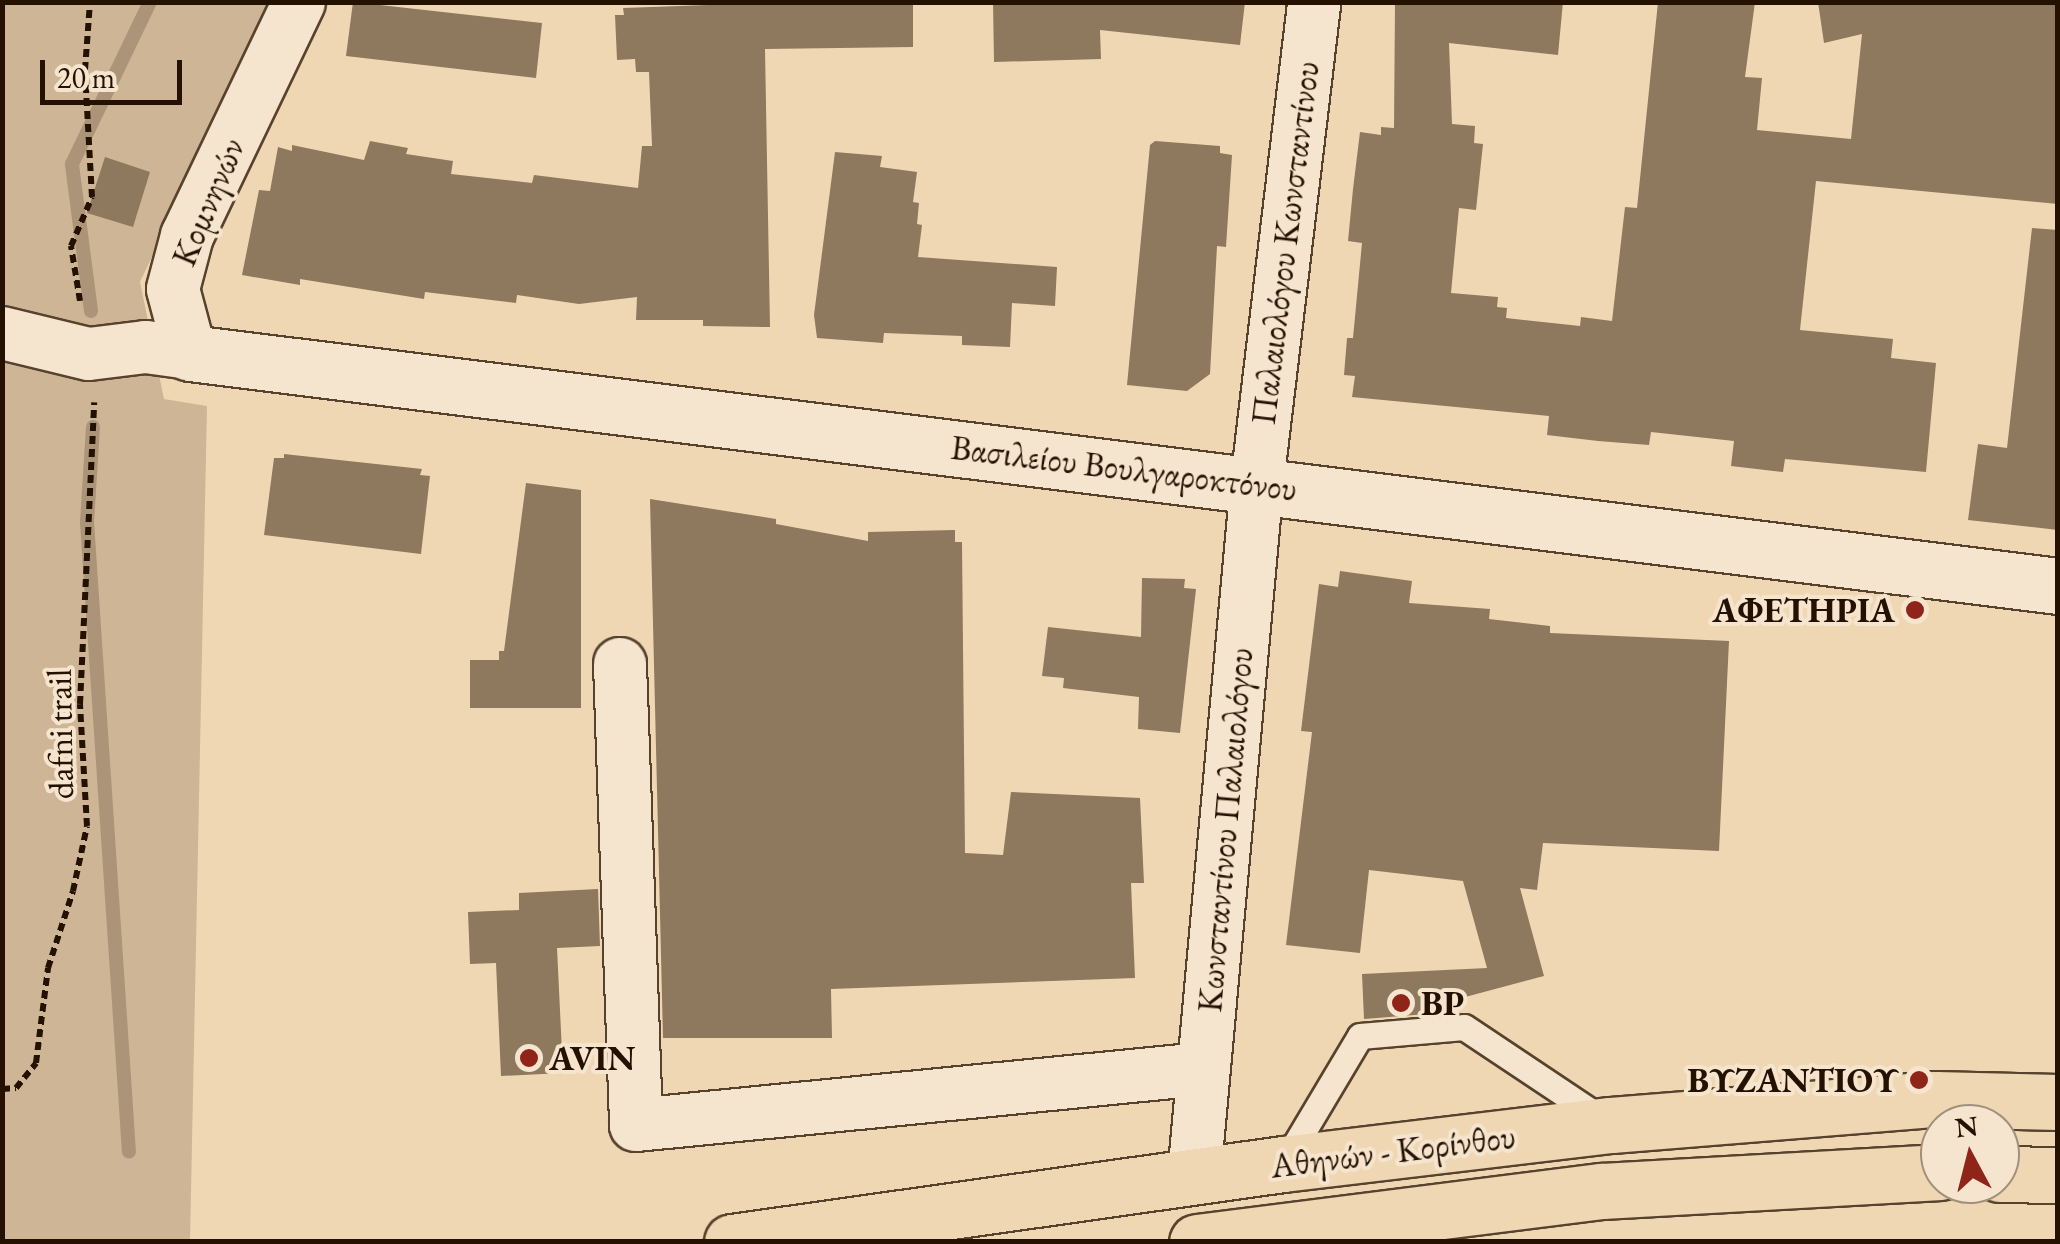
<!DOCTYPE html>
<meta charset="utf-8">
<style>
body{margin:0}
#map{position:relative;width:2060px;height:1244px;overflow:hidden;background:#f0d7b4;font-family:"EB Garamond",serif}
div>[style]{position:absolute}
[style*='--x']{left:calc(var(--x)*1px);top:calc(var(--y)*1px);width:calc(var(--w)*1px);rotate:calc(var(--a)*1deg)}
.green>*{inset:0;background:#cdb595}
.stream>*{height:14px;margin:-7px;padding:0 7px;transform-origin:7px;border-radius:7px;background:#ab9477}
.building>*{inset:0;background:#8e785e}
.path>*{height:6px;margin-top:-3px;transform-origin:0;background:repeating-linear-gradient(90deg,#241100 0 8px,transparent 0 13px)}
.roads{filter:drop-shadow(2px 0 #57422d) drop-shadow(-2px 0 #57422d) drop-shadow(0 2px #57422d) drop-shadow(0 -2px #57422d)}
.lane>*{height:25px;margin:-12.5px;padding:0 12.5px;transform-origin:12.5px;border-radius:12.5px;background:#f5e5ce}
.street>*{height:52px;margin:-26px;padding:0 26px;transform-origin:26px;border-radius:26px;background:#f5e5ce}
.secondary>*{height:55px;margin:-27.5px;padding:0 27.5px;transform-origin:27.5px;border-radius:27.5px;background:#f5e5ce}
.highway>*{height:55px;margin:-27.5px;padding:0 27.5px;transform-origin:27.5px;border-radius:27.5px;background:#f0d7b4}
.dots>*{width:28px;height:28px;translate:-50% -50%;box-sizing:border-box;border:5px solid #f5e5ce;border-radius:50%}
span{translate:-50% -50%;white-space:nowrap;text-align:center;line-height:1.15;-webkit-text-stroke:8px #f5e5ce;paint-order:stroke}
.street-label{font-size:35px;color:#241100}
.poi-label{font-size:35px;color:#241100;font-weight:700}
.right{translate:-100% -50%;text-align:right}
.left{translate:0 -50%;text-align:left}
.frame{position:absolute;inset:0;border:5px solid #241100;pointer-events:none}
.north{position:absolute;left:1920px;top:1104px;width:100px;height:100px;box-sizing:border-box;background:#f5e5ce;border:2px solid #a1907c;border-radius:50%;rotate:353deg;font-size:28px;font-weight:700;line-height:40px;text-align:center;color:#241100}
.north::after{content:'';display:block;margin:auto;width:35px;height:45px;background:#8f2418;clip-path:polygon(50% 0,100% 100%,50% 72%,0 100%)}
.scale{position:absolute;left:40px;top:60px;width:142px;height:45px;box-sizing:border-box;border:5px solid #241100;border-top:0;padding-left:12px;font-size:30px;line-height:35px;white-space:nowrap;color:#241100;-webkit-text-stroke:8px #f5e5ce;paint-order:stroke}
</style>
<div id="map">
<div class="green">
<i style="clip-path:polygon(2px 3px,272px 3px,140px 282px,164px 399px,207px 406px,190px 1241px,3px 1241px)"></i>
</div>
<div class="stream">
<i style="--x:91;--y:311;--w:148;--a:-97.4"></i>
<i style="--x:72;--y:164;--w:180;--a:-64.3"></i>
<i style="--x:93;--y:427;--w:95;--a:93.6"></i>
<i style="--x:87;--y:522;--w:631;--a:86.19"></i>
</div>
<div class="building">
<i style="clip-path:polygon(353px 2px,542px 23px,536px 78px,346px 56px)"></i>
<i style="clip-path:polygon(791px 2px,913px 2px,913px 47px,765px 49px,770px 327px,703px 326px,703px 320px,636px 320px,637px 297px,579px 304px,517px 295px,516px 303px,425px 292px,424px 299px,300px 279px,300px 285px,242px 275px,259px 190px,270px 191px,278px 147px,292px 151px,292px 145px,364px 160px,370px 141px,408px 148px,406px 154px,453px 161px,451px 174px,532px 183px,534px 175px,638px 188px,642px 146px,652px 146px,649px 72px,636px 72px,635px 59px,617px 60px,615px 15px,624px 15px,623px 8px)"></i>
<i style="clip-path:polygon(993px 2px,1245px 2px,1240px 45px,1100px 30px,1101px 59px,994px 62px)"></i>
<i style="clip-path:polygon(1395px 2px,1563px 2px,1558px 55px,1449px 43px,1452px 124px,1475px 126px,1474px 143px,1483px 144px,1476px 210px,1459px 208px,1451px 293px,1498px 297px,1497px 307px,1507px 308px,1506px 318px,1580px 326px,1581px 317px,1612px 321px,1625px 207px,1637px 208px,1658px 2px,1755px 2px,1745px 77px,1762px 78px,1757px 130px,1851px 139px,1862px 34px,1824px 43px,1818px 2px,2058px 2px,2058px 204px,1816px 181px,1800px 330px,1893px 339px,1891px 358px,1936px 363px,1926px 472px,1785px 459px,1783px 472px,1731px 466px,1734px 441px,1651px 432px,1649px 445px,1598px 441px,1547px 435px,1549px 416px,1352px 397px,1355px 376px,1344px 375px,1347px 338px,1353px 338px,1362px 243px,1348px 241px,1353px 189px,1360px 132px,1381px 135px,1381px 127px,1394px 128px)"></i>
<i style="clip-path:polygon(1155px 141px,1220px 146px,1220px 153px,1232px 155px,1226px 247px,1217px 246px,1210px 374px,1187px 391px,1127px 385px,1150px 145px)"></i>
<i style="clip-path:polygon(835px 152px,882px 156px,880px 167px,917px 172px,913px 202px,919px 203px,917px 224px,922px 225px,918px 257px,1057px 267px,1055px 306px,1012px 303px,1010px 347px,962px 345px,962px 336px,884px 333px,883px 343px,817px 338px,814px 315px)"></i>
<i style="clip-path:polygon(105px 157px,150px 172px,133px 227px,87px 213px)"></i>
<i style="clip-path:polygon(2032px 228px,2058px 230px,2058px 530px,1968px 520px,1978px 444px,2007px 448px)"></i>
<i style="clip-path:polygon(284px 454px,422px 469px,420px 475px,430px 476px,421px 554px,264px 535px,274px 458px,284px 458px)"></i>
<i style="clip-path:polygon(526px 483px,581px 490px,581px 708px,470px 708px,470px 660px,499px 660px,499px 651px,504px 651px)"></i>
<i style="clip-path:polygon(650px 499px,776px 519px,776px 524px,868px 541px,868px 532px,955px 530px,955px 542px,962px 542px,965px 853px,1003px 855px,1011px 792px,1140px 798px,1144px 883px,1131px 883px,1135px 978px,831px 989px,832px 1038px,663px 1038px)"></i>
<i style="clip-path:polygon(1340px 571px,1412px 581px,1409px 603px,1490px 609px,1489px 619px,1550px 626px,1550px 633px,1729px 641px,1719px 851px,1543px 843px,1537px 890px,1520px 888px,1544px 976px,1439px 1004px,1439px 1013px,1364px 1019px,1362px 974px,1487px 968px,1463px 881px,1369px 870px,1360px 953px,1286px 945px,1312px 732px,1301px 731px,1319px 584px,1338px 587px)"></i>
<i style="clip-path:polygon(1142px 578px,1185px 579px,1184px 588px,1196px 589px,1180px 733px,1138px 729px,1139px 697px,1063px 688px,1064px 678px,1042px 676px,1048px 627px,1141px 637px)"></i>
<i style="clip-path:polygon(598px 889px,600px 946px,557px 948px,563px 1073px,501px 1076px,496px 963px,470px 964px,468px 912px,519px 910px,519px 893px)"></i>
</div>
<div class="path">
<i style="--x:80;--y:301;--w:56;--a:-99.3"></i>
<i style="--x:71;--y:246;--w:53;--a:-66.8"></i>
<i style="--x:92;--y:197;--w:127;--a:-93.2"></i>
<i style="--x:85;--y:70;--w:68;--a:-85.8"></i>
<i style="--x:2;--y:1089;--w:14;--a:-4"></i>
<i style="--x:16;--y:1088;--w:32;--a:-51"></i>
<i style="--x:36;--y:1063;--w:96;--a:-82.8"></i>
<i style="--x:48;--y:968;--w:81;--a:-72"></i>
<i style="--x:73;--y:891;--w:66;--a:-77.8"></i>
<i style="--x:87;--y:826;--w:122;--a:-93.3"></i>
<i style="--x:80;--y:704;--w:302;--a:-87.3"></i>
</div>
<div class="roads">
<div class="lane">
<i style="--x:1286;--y:1160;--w:144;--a:-59.2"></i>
<i style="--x:1360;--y:1036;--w:104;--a:-4.9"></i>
<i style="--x:1464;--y:1027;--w:166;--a:33.7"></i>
</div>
<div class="street">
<i style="--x:2;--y:333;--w:89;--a:13.6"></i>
<i style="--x:89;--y:354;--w:57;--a:-7"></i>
<i style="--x:146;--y:347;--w:44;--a:7.8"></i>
<i style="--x:190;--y:353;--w:66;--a:-104.9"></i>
<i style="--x:173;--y:289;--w:55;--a:-75.2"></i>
<i style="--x:187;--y:236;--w:259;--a:-64.4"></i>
<i style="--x:620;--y:664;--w:461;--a:88"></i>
<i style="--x:636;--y:1125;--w:569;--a:-5.65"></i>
<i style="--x:1194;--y:1177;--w:697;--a:-84.81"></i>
<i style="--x:1257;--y:483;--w:484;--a:-83.2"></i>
</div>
<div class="secondary">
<i style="--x:190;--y:353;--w:1882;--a:7.11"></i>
</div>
<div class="highway">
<i style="--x:2000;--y:1174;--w:58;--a:1"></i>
<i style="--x:732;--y:1242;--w:556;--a:-8.06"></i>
<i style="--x:1283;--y:1164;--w:330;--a:-6.8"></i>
<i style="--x:1611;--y:1125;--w:325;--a:-4.6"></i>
<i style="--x:1935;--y:1099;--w:123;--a:1.4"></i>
<i style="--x:1197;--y:1242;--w:408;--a:-7.2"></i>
<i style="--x:1602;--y:1191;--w:339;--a:-3.2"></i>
</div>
</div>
<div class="dots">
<i style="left:1915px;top:610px;background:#8f2418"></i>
<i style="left:1401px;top:1003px;background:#8f2418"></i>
<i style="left:529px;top:1058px;background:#8f2418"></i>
<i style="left:1919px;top:1080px;background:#8f2418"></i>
</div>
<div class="street-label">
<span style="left:208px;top:202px;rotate:-67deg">Κομνηνών</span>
<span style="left:1285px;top:243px;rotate:-83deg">Παλαιολόγου Κωνσταντίνου</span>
<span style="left:1124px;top:468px;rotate:7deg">Βασιλείου Βουλγαροκτόνου</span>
<span style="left:60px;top:734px;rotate:-91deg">dafni trail</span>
<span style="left:1225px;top:830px;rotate:-85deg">Κωνσταντίνου Παλαιολόγου</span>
<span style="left:1393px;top:1151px;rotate:-7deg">Αθηνών - Κορίνθου</span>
</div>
<div class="poi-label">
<span class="right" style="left:1895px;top:610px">ΑΦΕΤΗΡΙΑ</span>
<span class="left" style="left:1421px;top:1003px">BP</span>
<span class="left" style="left:549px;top:1058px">AVIN</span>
<span class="right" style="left:1899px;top:1080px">ΒΥΖΑΝΤΙΟΥ</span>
</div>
<div class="frame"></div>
<div class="north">N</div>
<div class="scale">20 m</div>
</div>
